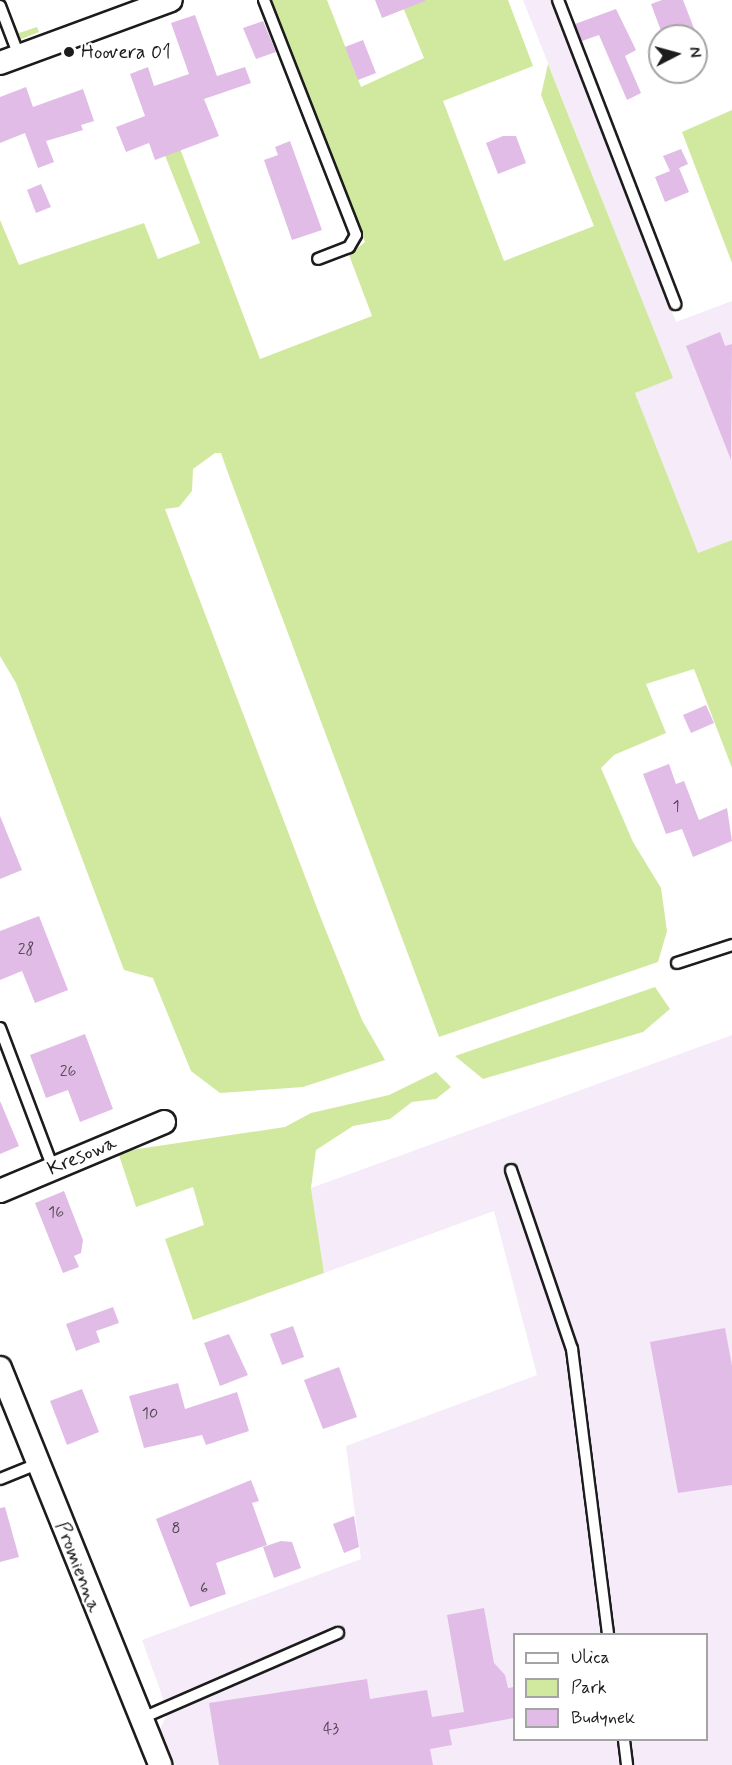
<!DOCTYPE html>
<style>
body{margin:0}
#map{position:relative;width:732px;height:1765px;overflow:hidden;background:#fff;font-family:Mynerve,sans-serif}
div>[style]{position:absolute}
[style*='--x']{left:calc(var(--x)*1px);top:calc(var(--y)*1px);width:calc(var(--w)*1px);rotate:calc(var(--a)*1deg)}
.built>*{inset:0;background:#f6ebf8}
.green>*{inset:0;background:#d1e99e}
.building>*{inset:0;background:#e1bce6}
.roads{filter:drop-shadow(2px 0 #1c1c1c) drop-shadow(-2px 0 #1c1c1c) drop-shadow(0 2px #1c1c1c) drop-shadow(0 -2px #1c1c1c)}
.service>*{height:10px;margin:-5px;padding:0 5px;transform-origin:5px;border-radius:5px;background:#fff}
.minor>*{height:22px;margin:-11px;padding:0 11px;transform-origin:11px;border-radius:11px;background:#fff}
.dots>*{width:16px;height:16px;translate:-50% -50%;box-sizing:border-box;border:3px solid #fff;border-radius:50%}
span{translate:-50% -50%;white-space:nowrap;text-align:center;line-height:1.15;-webkit-text-stroke:4.5px #fff;paint-order:stroke}
.number-label{font-size:16px;color:#4d444e}
.number-label span{-webkit-text-stroke-width:0}
.poi-label{font-size:20px;color:#1c1c1c}
.left{translate:0 -50%;text-align:left}
.street-label{font-size:20px;color:#1c1c1c}
.legend{position:absolute;left:513px;top:1633px;width:195px;height:108px;box-sizing:border-box;background:#fff;border:2px solid #a4a4a4;margin:0;padding:8px 10px;list-style:none;font-size:18px;color:#1c1c1c}
.legend li{display:flex;align-items:center;gap:12px;height:30px}
.legend b{width:30px;border:2px solid #a4a4a4}
.north{position:absolute;left:648px;top:24px;width:60px;height:60px;box-sizing:border-box;background:#fff;border:2px solid #a4a4a4;border-radius:50%;rotate:84deg;font-size:16px;font-weight:700;line-height:24px;text-align:center;color:#1c1c1c}
.north::after{content:'';display:block;margin:auto;width:21px;height:27px;background:#1c1c1c;clip-path:polygon(50% 0,100% 100%,50% 72%,0 100%)}
</style>
<div id="map">
<div class="built">
<i style="clip-path:polygon(523px 0,550px 0,676px 322px,732px 301px,732px 540px,698px 554px,635px 393px,672px 377px)"></i>
<i style="clip-path:polygon(evenodd,732px 1035px,732px 1765px,175px 1765px,160px 1729px,168px 1712px,142px 1640px,361px 1559px,346px 1446px,537px 1375px,494px 1211px,324px 1273px,311px 1188px,732px 1035px,514px 1634px,706px 1634px,706px 1740px,514px 1740px,514px 1634px)"></i>
</div>
<div class="green">
<i style="clip-path:polygon(4px 0,19px 33px,37px 27px,39px 32px,19px 40px)"></i>
<i style="clip-path:polygon(271px 0,327px 0,361px 87px,424px 58px,400px 0,508px 0,533px 66px,443px 101px,504px 261px,594px 226px,541px 95px,548px 64px,673px 378px,635px 393px,698px 553px,732px 540px,732px 768px,694px 669px,646px 684px,666px 733px,614px 755px,601px 768px,633px 842px,661px 888px,667px 931px,658px 962px,439px 1037px,228px 473px,221px 453px,215px 453px,193px 469px,192px 491px,179px 507px,165px 509px,322px 921px,362px 1020px,385px 1060px,303px 1087px,220px 1093px,191px 1071px,153px 978px,124px 970px,16px 683px,0 656px,0 220px,19px 265px,144px 223px,158px 259px,200px 243px,164px 153px,179px 146px,260px 359px,372px 316px,349px 255px,365px 242px)"></i>
<i style="clip-path:polygon(732px 110px,732px 263px,682px 132px)"></i>
<i style="clip-path:polygon(655px 987px,670px 1009px,643px 1032px,483px 1079px,455px 1056px)"></i>
<i style="clip-path:polygon(436px 1072px,451px 1087px,436px 1099px,412px 1102px,390px 1119px,353px 1126px,316px 1150px,311px 1188px,324px 1273px,193px 1320px,165px 1239px,204px 1225px,193px 1187px,136px 1207px,118px 1152px,285px 1127px,311px 1113px,389px 1095px)"></i>
</div>
<div class="building">
<i style="clip-path:polygon(375px 0,425px 0,425px 1px,382px 18px)"></i>
<i style="clip-path:polygon(662px 0,683px 0,697px 36px,663px 36px,651px 4px)"></i>
<i style="clip-path:polygon(616px 9px,636px 50px,625px 56px,641px 93px,627px 100px,599px 35px,582px 41px,575px 24px)"></i>
<i style="clip-path:polygon(195px 15px,217px 76px,245px 67px,251px 83px,204px 99px,219px 136px,155px 160px,149px 143px,126px 152px,116px 127px,145px 116px,130px 74px,148px 67px,154px 86px,189px 74px,171px 23px)"></i>
<i style="clip-path:polygon(263px 21px,276px 52px,256px 59px,243px 28px)"></i>
<i style="clip-path:polygon(363px 40px,376px 73px,358px 80px,345px 47px)"></i>
<i style="clip-path:polygon(26px 87px,33px 107px,83px 89px,94px 121px,81px 125px,83px 130px,46px 141px,54px 162px,38px 168px,25px 133px,0 143px,0 97px)"></i>
<i style="clip-path:polygon(503px 136px,516px 136px,526px 163px,498px 174px,486px 143px)"></i>
<i style="clip-path:polygon(290px 141px,322px 230px,292px 240px,264px 160px,278px 155px,275px 147px)"></i>
<i style="clip-path:polygon(681px 149px,688px 164px,679px 168px,689px 192px,665px 202px,655px 177px,670px 171px,663px 156px)"></i>
<i style="clip-path:polygon(41px 184px,51px 207px,36px 213px,27px 190px)"></i>
<i style="clip-path:polygon(720px 332px,725px 346px,732px 344px,731px 460px,686px 346px)"></i>
<i style="clip-path:polygon(706px 705px,714px 723px,691px 733px,683px 715px)"></i>
<i style="clip-path:polygon(669px 764px,676px 784px,684px 781px,699px 820px,727px 808px,732px 841px,693px 857px,682px 829px,666px 834px,643px 774px)"></i>
<i style="clip-path:polygon(0 816px,22px 870px,0 879px)"></i>
<i style="clip-path:polygon(39px 916px,68px 990px,35px 1003px,22px 971px,0 980px,0 931px)"></i>
<i style="clip-path:polygon(85px 1034px,113px 1109px,80px 1122px,68px 1090px,46px 1098px,30px 1055px)"></i>
<i style="clip-path:polygon(0 1101px,19px 1146px,0 1154px)"></i>
<i style="clip-path:polygon(64px 1191px,83px 1240px,81px 1253px,74px 1256px,79px 1267px,63px 1273px,35px 1203px)"></i>
<i style="clip-path:polygon(113px 1307px,119px 1323px,96px 1331px,100px 1342px,76px 1351px,66px 1324px)"></i>
<i style="clip-path:polygon(293px 1326px,304px 1357px,282px 1365px,270px 1334px)"></i>
<i style="clip-path:polygon(725px 1328px,732px 1366px,732px 1485px,678px 1493px,650px 1342px)"></i>
<i style="clip-path:polygon(229px 1334px,248px 1375px,220px 1386px,204px 1343px)"></i>
<i style="clip-path:polygon(339px 1367px,357px 1417px,323px 1429px,304px 1380px)"></i>
<i style="clip-path:polygon(178px 1383px,185px 1409px,237px 1392px,249px 1431px,206px 1445px,202px 1435px,144px 1448px,129px 1396px)"></i>
<i style="clip-path:polygon(82px 1389px,99px 1432px,67px 1445px,50px 1401px)"></i>
<i style="clip-path:polygon(251px 1480px,259px 1501px,252px 1503px,267px 1545px,216px 1563px,226px 1594px,190px 1607px,156px 1519px)"></i>
<i style="clip-path:polygon(5px 1507px,19px 1557px,0 1562px,0 1508px)"></i>
<i style="clip-path:polygon(354px 1516px,359px 1547px,344px 1553px,333px 1524px)"></i>
<i style="clip-path:polygon(281px 1541px,292px 1542px,301px 1568px,274px 1578px,263px 1547px)"></i>
<i style="clip-path:polygon(484px 1608px,494px 1663px,505px 1675px,508px 1688px,514px 1687px,514px 1718px,449px 1730px,452px 1745px,430px 1749px,433px 1765px,219px 1765px,209px 1703px,367px 1679px,370px 1699px,427px 1690px,432px 1717px,464px 1712px,447px 1615px)"></i>
</div>
<div class="roads">
<div class="service">
<i style="--x:264;--y:0;--w:252;--a:68.6"></i>
<i style="--x:356;--y:235;--w:14;--a:120"></i>
<i style="--x:349;--y:247;--w:33;--a:159"></i>
<i style="--x:558;--y:0;--w:326;--a:68.9"></i>
<i style="--x:0;--y:6;--w:53;--a:69.2"></i>
<i style="--x:677;--y:963;--w:58;--a:-18.1"></i>
<i style="--x:0;--y:1028;--w:150;--a:69.3"></i>
<i style="--x:511;--y:1170;--w:189;--a:71.2"></i>
<i style="--x:572;--y:1349;--w:287;--a:82.8"></i>
<i style="--x:0;--y:1479;--w:40;--a:-22"></i>
<i style="--x:140;--y:1719;--w:216;--a:-23.5"></i>
<i style="--x:624;--y:1740;--w:25;--a:83"></i>
</div>
<div class="minor">
<i style="--x:0;--y:63;--w:182;--a:-20.2"></i>
<i style="--x:0;--y:1191;--w:178;--a:-22.8"></i>
<i style="--x:0;--y:1368;--w:428;--a:68"></i>
</div>
</div>
<div class="dots">
<i style="left:69px;top:52px;background:#1c1c1c"></i>
</div>
<div class="number-label">
<span style="left:676px;top:807px">1</span>
<span style="left:26px;top:950px">28</span>
<span style="left:68px;top:1072px">26</span>
<span style="left:56px;top:1213px">16</span>
<span style="left:150px;top:1414px">10</span>
<span style="left:176px;top:1529px">8</span>
<span style="left:204px;top:1589px">6</span>
<span style="left:331px;top:1729px">43</span>
</div>
<div class="poi-label">
<span class="left" style="left:81px;top:52px">Hoovera 01</span>
</div>
<div class="street-label">
<span style="left:82px;top:1156px;rotate:-23deg">Kresowa</span>
<span style="left:78px;top:1567px;rotate:69deg">Promienna</span>
</div>
<ul class="legend">
<li><b style="height:8px;background:#fff"></b>Ulica</li>
<li><b style="height:16px;background:#d1e99e"></b>Park</li>
<li><b style="height:16px;background:#e1bce6"></b>Budynek</li>
</ul>
<div class="north">N</div>
</div>
